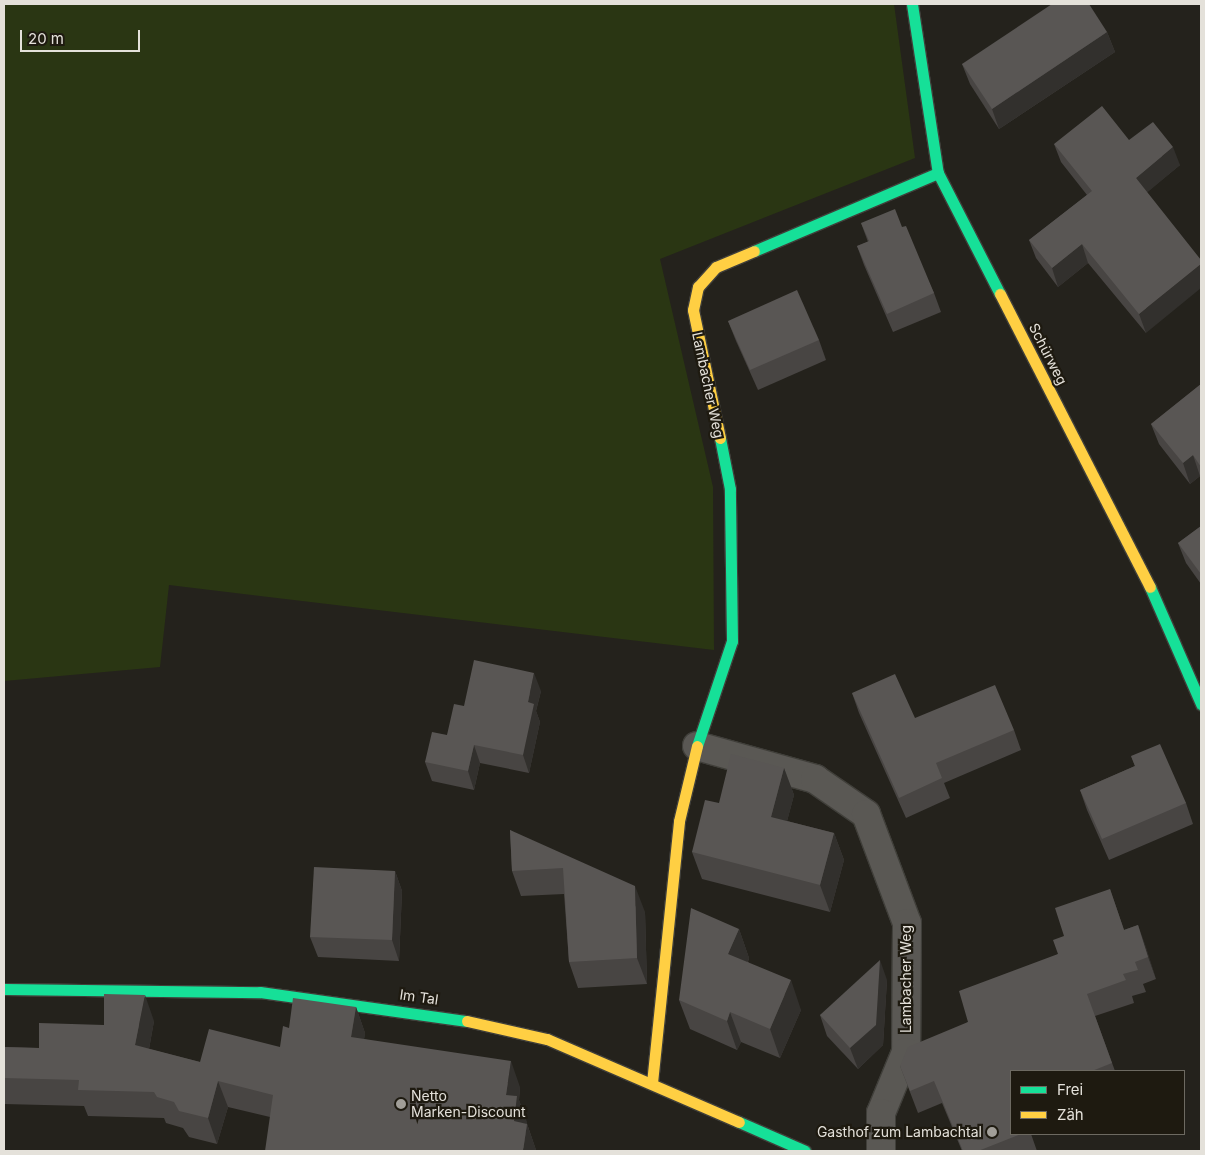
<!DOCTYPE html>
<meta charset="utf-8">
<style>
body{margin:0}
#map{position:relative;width:1205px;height:1155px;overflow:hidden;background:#24221c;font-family:Inter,sans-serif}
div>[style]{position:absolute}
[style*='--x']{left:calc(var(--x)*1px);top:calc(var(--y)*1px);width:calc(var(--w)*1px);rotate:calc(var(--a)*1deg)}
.green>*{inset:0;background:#2a3613}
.roads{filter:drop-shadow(1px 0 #403f3a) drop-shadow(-1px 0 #403f3a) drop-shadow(0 1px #403f3a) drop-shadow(0 -1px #403f3a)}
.street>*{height:28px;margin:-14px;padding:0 14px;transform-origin:14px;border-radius:14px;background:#5a5854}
.fast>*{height:11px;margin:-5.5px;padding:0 5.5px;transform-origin:5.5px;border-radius:5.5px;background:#16e098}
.slow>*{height:11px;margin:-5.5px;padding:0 5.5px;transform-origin:5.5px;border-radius:5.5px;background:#ffcf43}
.wall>*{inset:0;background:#484543}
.shaded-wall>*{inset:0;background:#32302d}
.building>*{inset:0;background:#595654}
.dots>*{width:14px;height:14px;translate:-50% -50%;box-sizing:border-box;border:2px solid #1e1a10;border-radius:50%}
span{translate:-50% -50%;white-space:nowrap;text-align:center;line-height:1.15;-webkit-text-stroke:4.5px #1e1a10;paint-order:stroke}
.street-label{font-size:14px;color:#e4e1da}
.poi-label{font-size:14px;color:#e4e1da}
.left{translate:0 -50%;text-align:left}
.right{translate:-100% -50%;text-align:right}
.frame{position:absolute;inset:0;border:5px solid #e4e1da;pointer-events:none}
.legend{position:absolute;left:1010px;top:1070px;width:175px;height:65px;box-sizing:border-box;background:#1e1a10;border:1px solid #6d6a61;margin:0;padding:6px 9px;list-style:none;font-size:15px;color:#e4e1da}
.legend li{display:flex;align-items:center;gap:10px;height:25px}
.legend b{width:25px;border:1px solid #6d6a61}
.scale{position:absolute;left:20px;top:30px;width:120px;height:22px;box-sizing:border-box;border:2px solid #e4e1da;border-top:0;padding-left:6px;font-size:15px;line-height:18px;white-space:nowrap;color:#e4e1da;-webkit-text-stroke:4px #1e1a10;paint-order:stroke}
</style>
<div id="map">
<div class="green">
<i style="clip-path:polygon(4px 4px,894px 4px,915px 158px,660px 259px,713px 487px,714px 650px,169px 585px,160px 667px,4px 681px)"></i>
</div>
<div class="roads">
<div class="street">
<i style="--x:697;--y:746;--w:123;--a:15.6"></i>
<i style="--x:815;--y:779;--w:62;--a:34.5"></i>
<i style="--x:866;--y:814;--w:116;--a:69.4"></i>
<i style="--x:907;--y:923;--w:129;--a:90.4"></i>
<i style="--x:906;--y:1052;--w:66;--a:112.3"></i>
<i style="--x:881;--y:1113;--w:38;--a:90"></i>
</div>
<div class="fast">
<i style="--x:912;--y:4;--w:171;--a:81.3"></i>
<i style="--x:938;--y:173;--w:136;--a:62.9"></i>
<i style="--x:754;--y:251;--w:200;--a:-23"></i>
<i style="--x:1150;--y:587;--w:128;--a:66.4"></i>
<i style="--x:697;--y:746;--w:111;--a:-71.6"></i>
<i style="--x:732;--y:641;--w:152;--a:-90.8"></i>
<i style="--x:730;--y:489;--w:52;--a:-101.1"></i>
<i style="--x:4;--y:989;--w:256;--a:0.7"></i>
<i style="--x:260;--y:992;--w:209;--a:8"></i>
<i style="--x:739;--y:1122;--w:72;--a:23.7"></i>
</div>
<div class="slow">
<i style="--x:1000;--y:294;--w:329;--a:62.9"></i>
<i style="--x:720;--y:438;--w:131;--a:-101.9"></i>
<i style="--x:693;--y:310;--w:24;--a:-78"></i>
<i style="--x:698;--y:287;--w:27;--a:-48"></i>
<i style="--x:716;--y:267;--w:41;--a:-22.8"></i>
<i style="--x:467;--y:1021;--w:82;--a:12.7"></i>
<i style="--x:547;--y:1039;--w:209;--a:23.4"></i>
<i style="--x:652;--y:1083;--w:263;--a:-84.1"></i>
<i style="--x:679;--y:821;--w:77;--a:-76.5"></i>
</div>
</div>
<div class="wall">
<i style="clip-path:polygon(1107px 32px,1115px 52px,999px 129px,970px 84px,962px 64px)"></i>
<i style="clip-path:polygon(1129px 140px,1180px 165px,1147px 192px,1146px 333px,1088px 263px,1058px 287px,1036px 258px,1029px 240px,1087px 195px,1061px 162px,1054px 144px)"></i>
<i style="clip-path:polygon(861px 223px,902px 227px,934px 293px,941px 312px,893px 332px,864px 265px,857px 246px,868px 242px)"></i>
<i style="clip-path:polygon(728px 321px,819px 340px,826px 360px,758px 390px,736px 341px)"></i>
<i style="clip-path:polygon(1201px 384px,1201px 477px,1200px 476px,1190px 484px,1159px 444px,1151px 424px)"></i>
<i style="clip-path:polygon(1201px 526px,1201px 584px,1186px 563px,1178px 543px)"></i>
<i style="clip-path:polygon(541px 691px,536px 711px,540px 722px,529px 773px,480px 763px,474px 790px,432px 781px,425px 762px,447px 735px,464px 706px)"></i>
<i style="clip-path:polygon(852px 693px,915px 718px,1014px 730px,1021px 750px,944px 783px,950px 798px,906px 818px,859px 713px)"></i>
<i style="clip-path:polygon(1131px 756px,1186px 803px,1193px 824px,1109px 860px,1087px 810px,1080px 790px,1135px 766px)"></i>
<i style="clip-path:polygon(784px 768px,794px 795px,787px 821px,834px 833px,844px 860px,830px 912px,702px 879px,692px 852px,719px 803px)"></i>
<i style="clip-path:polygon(510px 830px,645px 912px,647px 984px,578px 988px,569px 962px,564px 894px,521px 896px,512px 871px)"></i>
<i style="clip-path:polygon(395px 871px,402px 891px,399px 961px,318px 957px,310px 937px)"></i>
<i style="clip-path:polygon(1110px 889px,1124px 930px,1138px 925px,1156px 979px,1143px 984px,1146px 992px,1132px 996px,1134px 1003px,1095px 1016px,1115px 1071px,1011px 1071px,1011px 1134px,1031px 1134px,1037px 1151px,962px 1151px,942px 1103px,918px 1113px,900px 1066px,968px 1022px,1058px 954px,1064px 936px)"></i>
<i style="clip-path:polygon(739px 929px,749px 958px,748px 962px,801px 1010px,780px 1058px,741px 1042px,737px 1050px,690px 1029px,679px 1000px)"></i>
<i style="clip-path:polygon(887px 980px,883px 1045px,858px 1069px,827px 1036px,820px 1015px)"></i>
<i style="clip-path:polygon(356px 1007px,365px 1033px,364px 1039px,520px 1087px,519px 1100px,536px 1150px,270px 1117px,228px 1107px,217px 1144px,189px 1137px,183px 1128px,166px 1123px,164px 1118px,88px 1116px,84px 1106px,4px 1104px,4px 1047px,39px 1048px,154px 1021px,149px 1049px,200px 1062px,280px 1047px,289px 1028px)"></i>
</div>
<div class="shaded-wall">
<i style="clip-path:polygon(1107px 32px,1115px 52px,999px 129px,992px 109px)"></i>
<i style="clip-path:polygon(1173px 147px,1180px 165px,1143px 196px,1136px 178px)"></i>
<i style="clip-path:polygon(1082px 244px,1088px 263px,1058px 287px,1052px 268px)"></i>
<i style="clip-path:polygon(1201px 264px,1201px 288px,1146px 333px,1139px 314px)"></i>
<i style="clip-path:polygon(1193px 455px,1200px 476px,1190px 484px,1183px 463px)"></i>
<i style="clip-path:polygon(534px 673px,541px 691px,536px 711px,540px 722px,529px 773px,523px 755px,528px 702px)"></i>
<i style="clip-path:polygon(474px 745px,480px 763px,474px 790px,468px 771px)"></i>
<i style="clip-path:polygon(784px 768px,794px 795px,781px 844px,771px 817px)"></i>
<i style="clip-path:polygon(834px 833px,844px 860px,830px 912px,820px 885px)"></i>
<i style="clip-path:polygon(395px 871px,402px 891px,399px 961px,392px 940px)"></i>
<i style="clip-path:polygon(635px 886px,645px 912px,647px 984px,637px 958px)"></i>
<i style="clip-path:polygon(1138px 925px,1146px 947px,1156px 979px,1148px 957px)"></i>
<i style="clip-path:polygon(739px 929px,749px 958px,739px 983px,728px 954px)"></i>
<i style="clip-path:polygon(880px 960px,887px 980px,883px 1045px,858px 1069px,850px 1048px)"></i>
<i style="clip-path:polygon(791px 980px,801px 1010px,780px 1058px,770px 1029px)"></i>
<i style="clip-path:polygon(145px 995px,154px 1021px,145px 1071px,135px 1045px)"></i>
<i style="clip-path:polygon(356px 1007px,365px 1033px,361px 1063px,351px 1037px)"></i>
<i style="clip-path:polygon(730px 1012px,741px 1042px,737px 1050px,727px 1021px)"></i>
<i style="clip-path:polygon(511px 1061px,520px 1087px,519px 1100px,527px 1122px,523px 1147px,514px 1121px,506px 1095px)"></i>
<i style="clip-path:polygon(218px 1081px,228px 1107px,217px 1144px,208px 1118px)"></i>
<i style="clip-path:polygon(527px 1124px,536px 1150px,536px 1151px,523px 1151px)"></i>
</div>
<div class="building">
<i style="clip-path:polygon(1052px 4px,1089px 4px,1107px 32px,992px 109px,962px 64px)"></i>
<i style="clip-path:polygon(1102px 106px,1129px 140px,1153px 122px,1173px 147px,1136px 178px,1201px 260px,1201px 264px,1139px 314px,1082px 244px,1052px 268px,1029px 240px,1092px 191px,1054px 144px)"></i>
<i style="clip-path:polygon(895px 209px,902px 227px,906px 226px,934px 293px,887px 314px,857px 246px,869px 241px,861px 223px)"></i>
<i style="clip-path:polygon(797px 290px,819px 340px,750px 370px,728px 321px)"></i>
<i style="clip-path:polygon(1201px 384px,1201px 467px,1193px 455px,1183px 463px,1151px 424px)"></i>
<i style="clip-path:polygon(1201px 526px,1201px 574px,1178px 543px)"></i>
<i style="clip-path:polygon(474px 660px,534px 673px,528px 702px,534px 704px,523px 755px,474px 745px,468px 771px,425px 762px,432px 732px,447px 735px,454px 704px,464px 706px)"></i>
<i style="clip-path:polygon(895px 674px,915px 718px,995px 685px,1014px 730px,936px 763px,942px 778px,899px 798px,852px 693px)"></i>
<i style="clip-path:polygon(1160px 744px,1186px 803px,1102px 839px,1080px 790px,1135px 766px,1131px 756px)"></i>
<i style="clip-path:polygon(731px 754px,784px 768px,771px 817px,834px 833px,820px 885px,692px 852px,705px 800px,719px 803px)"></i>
<i style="clip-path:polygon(510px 830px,635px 886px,637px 958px,569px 962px,563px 868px,512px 871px)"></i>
<i style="clip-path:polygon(314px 867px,395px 871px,392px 940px,310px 937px)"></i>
<i style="clip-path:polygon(1110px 889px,1124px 930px,1138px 925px,1148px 957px,1135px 962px,1138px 970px,1123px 974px,1126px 980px,1087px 994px,1112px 1063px,1092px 1071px,1011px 1071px,1011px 1134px,1021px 1134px,978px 1151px,963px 1151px,934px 1081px,910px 1091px,900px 1066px,908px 1047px,968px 1022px,959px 991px,1058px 954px,1053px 940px,1064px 936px,1055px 908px)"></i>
<i style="clip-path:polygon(691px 908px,739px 929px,728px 954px,791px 980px,770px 1029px,730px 1012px,727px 1021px,679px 1000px)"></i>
<i style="clip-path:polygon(880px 960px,876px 1025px,850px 1048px,820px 1015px)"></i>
<i style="clip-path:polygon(104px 994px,145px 995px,135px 1045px,200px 1062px,209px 1029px,280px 1047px,283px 1026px,289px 1028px,293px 998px,356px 1007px,351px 1037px,511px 1061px,506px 1095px,517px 1096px,514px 1121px,527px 1124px,523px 1151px,265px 1151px,273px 1095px,218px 1081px,208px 1118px,179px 1111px,174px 1102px,157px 1097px,154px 1092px,78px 1090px,79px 1080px,4px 1078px,4px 1047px,39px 1048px,39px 1023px,104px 1025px)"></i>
</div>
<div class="dots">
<i style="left:401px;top:1104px;background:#a19e98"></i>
<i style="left:992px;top:1132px;background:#a19e98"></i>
</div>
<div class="street-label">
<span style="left:1048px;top:354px;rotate:63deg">Schürweg</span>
<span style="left:708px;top:385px;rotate:78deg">Lambacher Weg</span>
<span style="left:906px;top:979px;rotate:-90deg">Lambacher Weg</span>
<span style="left:419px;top:997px;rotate:8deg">Im Tal</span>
</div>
<div class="poi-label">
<span class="left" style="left:411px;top:1104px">Netto<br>Marken-Discount</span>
<span class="right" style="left:982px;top:1132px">Gasthof zum Lambachtal</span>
</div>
<div class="frame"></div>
<ul class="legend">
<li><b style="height:6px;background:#16e098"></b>Frei</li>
<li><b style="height:6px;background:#ffcf43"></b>Zäh</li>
</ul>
<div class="scale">20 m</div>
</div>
